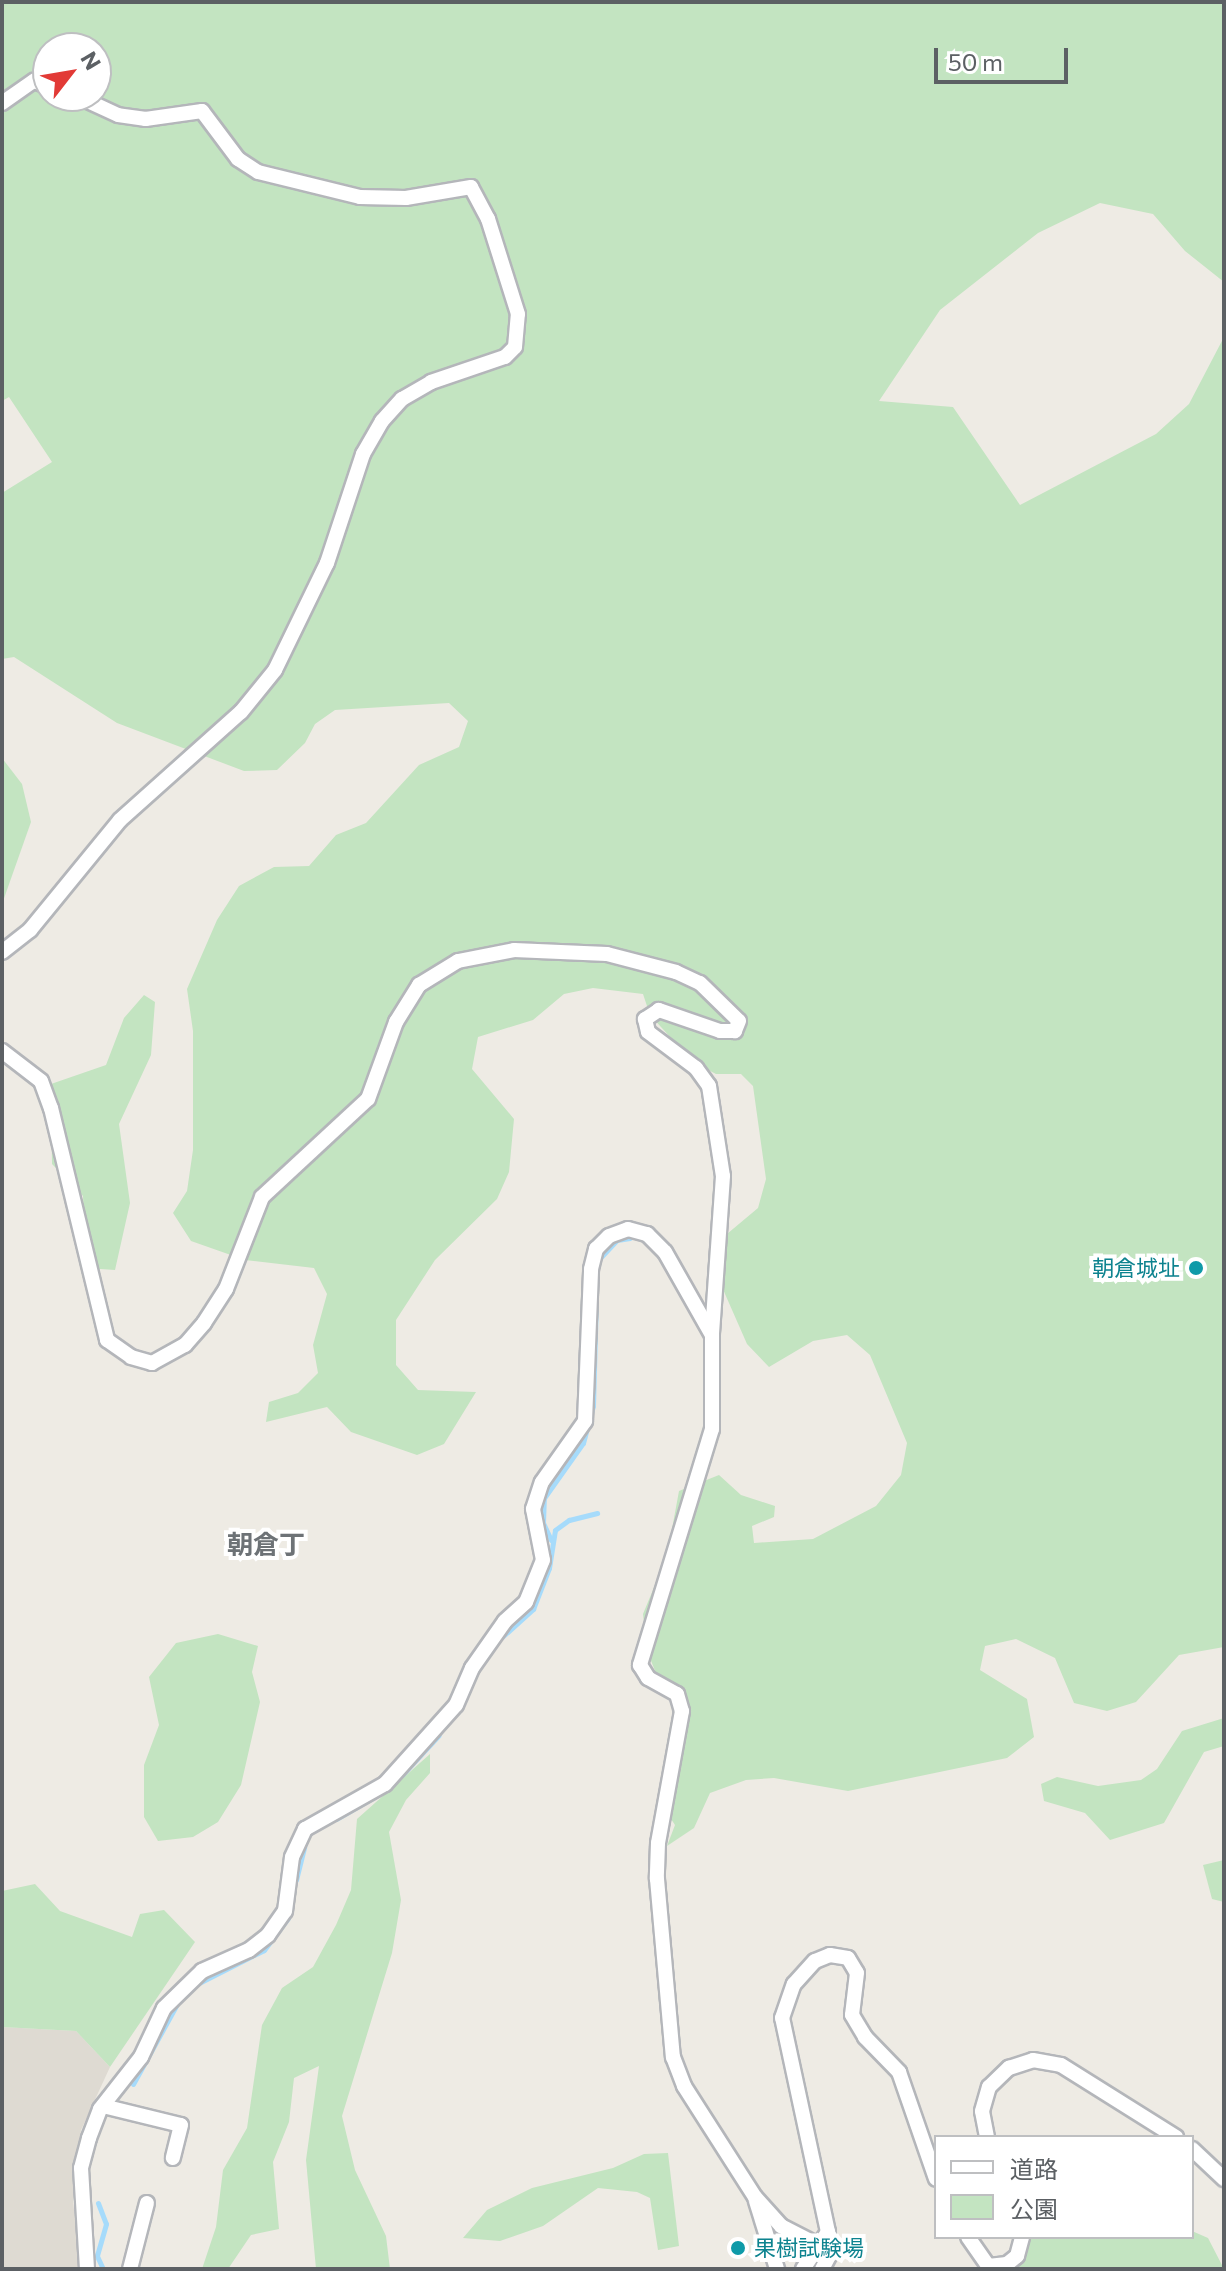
<!DOCTYPE html>
<meta charset="utf-8">
<style>
body{margin:0}
#map{position:relative;width:1226px;height:2271px;overflow:hidden;background:#eeebe4;font-family:Commissioner,"Noto Sans JP",sans-serif}
div>[style]{position:absolute}
[style*='--x']{left:calc(var(--x)*1px);top:calc(var(--y)*1px);width:calc(var(--w)*1px);rotate:calc(var(--a)*1deg)}
.education>*{inset:0;background:#dedad2}
.green>*{inset:0;background:#c3e4c1}
.stream>*{height:5px;margin:-2.5px;padding:0 2.5px;transform-origin:2.5px;border-radius:2.5px;background:#a6dbfb}
.roads{filter:drop-shadow(2px 0 #b4b6ba) drop-shadow(-2px 0 #b4b6ba) drop-shadow(0 2px #b4b6ba) drop-shadow(0 -2px #b4b6ba)}
.street>*{height:14px;margin:-7px;padding:0 7px;transform-origin:7px;border-radius:7px;background:#fff}
.dots>*{width:22px;height:22px;translate:-50% -50%;box-sizing:border-box;border:4px solid #fff;border-radius:50%}
span{translate:-50% -50%;white-space:nowrap;text-align:center;line-height:1.15;-webkit-text-stroke:8px #fff;paint-order:stroke}
.culture-label{font-size:22px;color:#0d838f}
.right{translate:-100% -50%;text-align:right}
.left{translate:0 -50%;text-align:left}
.quarter-label{font-size:26px;color:#6d7276;font-weight:700}
.frame{position:absolute;inset:0;border:4px solid #5c6064;pointer-events:none}
.legend{position:absolute;left:934px;top:2135px;width:260px;height:104px;box-sizing:border-box;background:#fff;border:2px solid #bebfc1;margin:0;padding:10px 14px;list-style:none;font-size:24px;color:#5c6064}
.legend li{display:flex;align-items:center;gap:16px;height:40px}
.legend b{width:40px;border:2px solid #bebfc1}
.north{position:absolute;left:32px;top:32px;width:80px;height:80px;box-sizing:border-box;background:#fff;border:2px solid #bebfc1;border-radius:50%;rotate:59deg;font-size:22px;font-weight:700;line-height:32px;text-align:center;color:#5c6064}
.north::after{content:'';display:block;margin:auto;width:28px;height:36px;background:#e23a36;clip-path:polygon(50% 0,100% 100%,50% 72%,0 100%)}
.scale{position:absolute;left:934px;top:48px;width:134px;height:36px;box-sizing:border-box;border:4px solid #5c6064;border-top:0;padding-left:10px;font-size:24px;line-height:28px;white-space:nowrap;color:#5c6064;-webkit-text-stroke:6px #fff;paint-order:stroke}
</style>
<div id="map">
<div class="education">
<i style="clip-path:polygon(2px 2027px,76px 2031px,110px 2067px,81px 2130px,73px 2200px,80px 2269px,2px 2269px)"></i>
</div>
<div class="green">
<i style="clip-path:polygon(evenodd,2px 2px,1224px 2px,1224px 282px,1185px 251px,1153px 214px,1100px 203px,1038px 233px,940px 310px,879px 401px,953px 407px,1020px 505px,1156px 434px,1189px 404px,1224px 337px,1224px 1647px,1179px 1655px,1136px 1702px,1107px 1711px,1074px 1703px,1055px 1658px,1016px 1639px,985px 1646px,980px 1670px,1027px 1699px,1034px 1737px,1007px 1758px,848px 1791px,774px 1778px,746px 1780px,710px 1793px,694px 1828px,667px 1846px,675px 1825px,662px 1805px,680px 1687px,656px 1673px,647px 1651px,643px 1614px,667px 1556px,679px 1491px,719px 1475px,741px 1495px,775px 1506px,774px 1517px,752px 1526px,754px 1543px,813px 1539px,876px 1506px,901px 1475px,907px 1443px,870px 1355px,847px 1335px,813px 1341px,769px 1367px,747px 1344px,718px 1278px,721px 1239px,758px 1208px,766px 1179px,753px 1086px,741px 1074px,716px 1074px,693px 1062px,650px 1015px,643px 994px,593px 988px,564px 994px,533px 1020px,478px 1037px,472px 1069px,514px 1119px,509px 1172px,497px 1199px,435px 1260px,396px 1320px,396px 1365px,418px 1390px,476px 1392px,444px 1444px,417px 1455px,351px 1432px,327px 1407px,266px 1422px,269px 1402px,298px 1393px,318px 1373px,313px 1345px,327px 1294px,314px 1268px,245px 1260px,191px 1241px,173px 1213px,187px 1191px,193px 1150px,193px 1031px,187px 989px,217px 920px,239px 886px,274px 867px,309px 866px,336px 835px,366px 823px,419px 765px,459px 747px,468px 721px,449px 703px,335px 710px,315px 724px,305px 743px,277px 770px,244px 771px,117px 723px,14px 657px,2px 659px,2px 493px,52px 462px,9px 397px,2px 401px,2px 2px,48px 48px,96px 48px,96px 96px,48px 96px,48px 48px)"></i>
<i style="clip-path:polygon(2px 758px,22px 784px,31px 822px,2px 904px)"></i>
<i style="clip-path:polygon(144px 995px,155px 1002px,151px 1055px,119px 1124px,130px 1203px,115px 1270px,86px 1268px,83px 1196px,52px 1164px,51px 1084px,106px 1065px,124px 1018px)"></i>
<i style="clip-path:polygon(218px 1634px,258px 1646px,252px 1672px,260px 1702px,241px 1785px,218px 1822px,193px 1837px,158px 1841px,144px 1817px,144px 1765px,159px 1725px,149px 1677px,176px 1643px)"></i>
<i style="clip-path:polygon(1224px 1718px,1224px 1746px,1204px 1752px,1164px 1823px,1110px 1840px,1085px 1813px,1044px 1801px,1041px 1784px,1057px 1777px,1098px 1786px,1141px 1780px,1157px 1769px,1182px 1731px)"></i>
<i style="clip-path:polygon(430px 1754px,430px 1773px,406px 1800px,389px 1832px,401px 1900px,392px 1953px,342px 2116px,355px 2170px,386px 2236px,390px 2269px,316px 2269px,306px 2160px,319px 2066px,294px 2078px,289px 2122px,273px 2162px,279px 2229px,251px 2235px,228px 2269px,202px 2269px,216px 2227px,223px 2170px,247px 2128px,262px 2025px,282px 1988px,313px 1967px,336px 1925px,351px 1890px,357px 1819px)"></i>
<i style="clip-path:polygon(1224px 1860px,1224px 1902px,1212px 1899px,1203px 1865px)"></i>
<i style="clip-path:polygon(35px 1884px,60px 1911px,132px 1937px,140px 1914px,164px 1910px,195px 1942px,110px 2067px,76px 2031px,2px 2027px,2px 1891px)"></i>
<i style="clip-path:polygon(668px 2153px,679px 2246px,658px 2250px,650px 2198px,637px 2192px,598px 2188px,543px 2226px,500px 2241px,463px 2238px,487px 2210px,532px 2188px,613px 2168px,644px 2154px)"></i>
<i style="clip-path:polygon(1192px 2231px,1208px 2238px,1224px 2269px,1020px 2269px,1014px 2259px,1023px 2237px,1192px 2237px)"></i>
</div>
<div class="stream">
<i style="--x:600;--y:1258;--w:25;--a:-47"></i>
<i style="--x:617;--y:1240;--w:13;--a:-9"></i>
<i style="--x:551;--y:1540;--w:19;--a:-115"></i>
<i style="--x:543;--y:1523;--w:25;--a:-88"></i>
<i style="--x:544;--y:1498;--w:67;--a:-54.7"></i>
<i style="--x:583;--y:1443;--w:38;--a:-75"></i>
<i style="--x:593;--y:1406;--w:106;--a:-88.4"></i>
<i style="--x:502;--y:1637;--w:42;--a:-42.1"></i>
<i style="--x:533;--y:1609;--w:44;--a:-68.7"></i>
<i style="--x:549;--y:1568;--w:38;--a:-81"></i>
<i style="--x:555;--y:1530;--w:17;--a:-36"></i>
<i style="--x:569;--y:1520;--w:29;--a:-14"></i>
<i style="--x:458;--y:1712;--w:21;--a:-65"></i>
<i style="--x:402;--y:1775;--w:54;--a:-47.2"></i>
<i style="--x:336;--y:1819;--w:46;--a:-29.9"></i>
<i style="--x:296;--y:1880;--w:34;--a:-76"></i>
<i style="--x:195;--y:1985;--w:77;--a:-26.9"></i>
<i style="--x:264;--y:1950;--w:40;--a:-53"></i>
<i style="--x:133;--y:2084;--w:91;--a:-61.2"></i>
<i style="--x:98;--y:2203;--w:22;--a:69"></i>
<i style="--x:106;--y:2224;--w:33;--a:106"></i>
<i style="--x:97;--y:2256;--w:14;--a:65"></i>
</div>
<div class="roads">
<div class="street">
<i style="--x:2;--y:103;--w:39;--a:-35"></i>
<i style="--x:34;--y:81;--w:15;--a:20"></i>
<i style="--x:2;--y:952;--w:36;--a:-38"></i>
<i style="--x:30;--y:930;--w:142;--a:-50.7"></i>
<i style="--x:120;--y:820;--w:162;--a:-41.8"></i>
<i style="--x:241;--y:712;--w:54;--a:-51"></i>
<i style="--x:275;--y:670;--w:119;--a:-64.1"></i>
<i style="--x:327;--y:563;--w:115;--a:-71.7"></i>
<i style="--x:363;--y:454;--w:38;--a:-60"></i>
<i style="--x:382;--y:421;--w:30;--a:-48"></i>
<i style="--x:402;--y:399;--w:34;--a:-30"></i>
<i style="--x:431;--y:382;--w:78;--a:-18.7"></i>
<i style="--x:505;--y:357;--w:14;--a:-45"></i>
<i style="--x:515;--y:347;--w:33;--a:-85"></i>
<i style="--x:518;--y:314;--w:100;--a:-107.5"></i>
<i style="--x:488;--y:219;--w:36;--a:-118"></i>
<i style="--x:471;--y:187;--w:66;--a:170.4"></i>
<i style="--x:406;--y:198;--w:46;--a:-178.8"></i>
<i style="--x:360;--y:197;--w:105;--a:-166.2"></i>
<i style="--x:258;--y:172;--w:24;--a:-147"></i>
<i style="--x:238;--y:159;--w:60;--a:-126.9"></i>
<i style="--x:202;--y:111;--w:57;--a:171.9"></i>
<i style="--x:146;--y:119;--w:28;--a:-172"></i>
<i style="--x:118;--y:115;--w:45;--a:-155.1"></i>
<i style="--x:2;--y:1051;--w:49;--a:37.6"></i>
<i style="--x:41;--y:1081;--w:29;--a:70"></i>
<i style="--x:51;--y:1108;--w:239;--a:76.4"></i>
<i style="--x:107;--y:1340;--w:29;--a:35"></i>
<i style="--x:131;--y:1357;--w:22;--a:16"></i>
<i style="--x:152;--y:1363;--w:38;--a:-29"></i>
<i style="--x:185;--y:1345;--w:29;--a:-49"></i>
<i style="--x:204;--y:1323;--w:40;--a:-57.1"></i>
<i style="--x:226;--y:1289;--w:99;--a:-68.6"></i>
<i style="--x:262;--y:1197;--w:144;--a:-42.8"></i>
<i style="--x:368;--y:1099;--w:82;--a:-70"></i>
<i style="--x:396;--y:1022;--w:44;--a:-58.1"></i>
<i style="--x:419;--y:985;--w:46;--a:-31.6"></i>
<i style="--x:458;--y:961;--w:57;--a:-11.1"></i>
<i style="--x:514;--y:950;--w:93;--a:2.5"></i>
<i style="--x:607;--y:954;--w:71;--a:14.6"></i>
<i style="--x:676;--y:972;--w:26;--a:25"></i>
<i style="--x:700;--y:983;--w:54;--a:44.3"></i>
<i style="--x:739;--y:1021;--w:11;--a:112"></i>
<i style="--x:735;--y:1031;--w:15;--a:180"></i>
<i style="--x:720;--y:1031;--w:65;--a:-161"></i>
<i style="--x:659;--y:1010;--w:17;--a:147"></i>
<i style="--x:645;--y:1019;--w:13;--a:77"></i>
<i style="--x:648;--y:1032;--w:60;--a:36.9"></i>
<i style="--x:696;--y:1068;--w:22;--a:54"></i>
<i style="--x:709;--y:1086;--w:91;--a:81.2"></i>
<i style="--x:723;--y:1176;--w:159;--a:94"></i>
<i style="--x:103;--y:2106;--w:80;--a:13.7"></i>
<i style="--x:181;--y:2125;--w:34;--a:104"></i>
<i style="--x:987;--y:2137;--w:26;--a:-101"></i>
<i style="--x:982;--y:2111;--w:25;--a:-74"></i>
<i style="--x:989;--y:2087;--w:28;--a:-44"></i>
<i style="--x:1009;--y:2068;--w:25;--a:-18"></i>
<i style="--x:1033;--y:2060;--w:28;--a:10"></i>
<i style="--x:1061;--y:2065;--w:136;--a:32.1"></i>
<i style="--x:1192;--y:2149;--w:44;--a:43.2"></i>
<i style="--x:756;--y:2201;--w:71;--a:72.8"></i>
<i style="--x:968;--y:2237;--w:35;--a:55"></i>
<i style="--x:988;--y:2266;--w:19;--a:-6"></i>
<i style="--x:1007;--y:2264;--w:13;--a:-39"></i>
<i style="--x:1017;--y:2256;--w:20;--a:-75"></i>
<i style="--x:87;--y:2269;--w:101;--a:-93.4"></i>
<i style="--x:81;--y:2168;--w:31;--a:-75"></i>
<i style="--x:89;--y:2138;--w:31;--a:-69"></i>
<i style="--x:100;--y:2109;--w:66;--a:-51.7"></i>
<i style="--x:141;--y:2057;--w:54;--a:-64.9"></i>
<i style="--x:164;--y:2008;--w:53;--a:-44.2"></i>
<i style="--x:202;--y:1971;--w:51;--a:-24.1"></i>
<i style="--x:249;--y:1950;--w:24;--a:-38"></i>
<i style="--x:268;--y:1935;--w:29;--a:-55"></i>
<i style="--x:285;--y:1911;--w:54;--a:-82.6"></i>
<i style="--x:292;--y:1857;--w:31;--a:-65"></i>
<i style="--x:305;--y:1829;--w:92;--a:-29.4"></i>
<i style="--x:385;--y:1784;--w:106;--a:-48.1"></i>
<i style="--x:456;--y:1705;--w:40;--a:-66.6"></i>
<i style="--x:472;--y:1668;--w:57;--a:-54.9"></i>
<i style="--x:505;--y:1621;--w:28;--a:-42"></i>
<i style="--x:526;--y:1602;--w:45;--a:-68"></i>
<i style="--x:543;--y:1560;--w:52;--a:-101.1"></i>
<i style="--x:533;--y:1509;--w:28;--a:-72"></i>
<i style="--x:542;--y:1482;--w:75;--a:-54.8"></i>
<i style="--x:585;--y:1421;--w:152;--a:-87.7"></i>
<i style="--x:591;--y:1269;--w:21;--a:-76"></i>
<i style="--x:596;--y:1249;--w:18;--a:-45"></i>
<i style="--x:609;--y:1236;--w:20;--a:-20"></i>
<i style="--x:628;--y:1229;--w:20;--a:15"></i>
<i style="--x:647;--y:1234;--w:25;--a:45"></i>
<i style="--x:665;--y:1252;--w:95;--a:60.5"></i>
<i style="--x:712;--y:1335;--w:94;--a:90"></i>
<i style="--x:712;--y:1429;--w:247;--a:107"></i>
<i style="--x:640;--y:1665;--w:15;--a:58"></i>
<i style="--x:648;--y:1678;--w:33;--a:29"></i>
<i style="--x:677;--y:1694;--w:18;--a:74"></i>
<i style="--x:682;--y:1711;--w:134;--a:100.3"></i>
<i style="--x:658;--y:1843;--w:36;--a:92"></i>
<i style="--x:657;--y:1879;--w:179;--a:84.9"></i>
<i style="--x:673;--y:2057;--w:31;--a:69"></i>
<i style="--x:684;--y:2086;--w:132;--a:57.4"></i>
<i style="--x:755;--y:2197;--w:39;--a:48"></i>
<i style="--x:781;--y:2226;--w:46;--a:27.1"></i>
<i style="--x:822;--y:2247;--w:11;--a:52"></i>
<i style="--x:829;--y:2256;--w:15;--a:118"></i>
<i style="--x:130;--y:2269;--w:68;--a:-75.6"></i>
<i style="--x:803;--y:2269;--w:45;--a:-56"></i>
<i style="--x:828;--y:2232;--w:219;--a:-102.1"></i>
<i style="--x:782;--y:2018;--w:36;--a:-71"></i>
<i style="--x:794;--y:1984;--w:31;--a:-48"></i>
<i style="--x:815;--y:1961;--w:16;--a:-22"></i>
<i style="--x:830;--y:1955;--w:18;--a:9"></i>
<i style="--x:848;--y:1958;--w:17;--a:59"></i>
<i style="--x:857;--y:1973;--w:42;--a:96.8"></i>
<i style="--x:852;--y:2015;--w:26;--a:59"></i>
<i style="--x:865;--y:2037;--w:49;--a:45.8"></i>
<i style="--x:899;--y:2072;--w:113;--a:70.9"></i>
</div>
</div>
<div class="dots">
<i style="left:1196px;top:1268px;background:#0f9aa8"></i>
<i style="left:738px;top:2248px;background:#0f9aa8"></i>
</div>
<div class="culture-label">
<span class="right" style="left:1180px;top:1268px">朝倉城址</span>
<span class="left" style="left:754px;top:2248px">果樹試験場</span>
</div>
<div class="quarter-label">
<span style="left:266px;top:1544px">朝倉丁</span>
</div>
<div class="frame"></div>
<ul class="legend">
<li><b style="height:10px;background:#fff"></b>道路</li>
<li><b style="height:22px;background:#c3e4c1"></b>公園</li>
</ul>
<div class="north">N</div>
<div class="scale">50 m</div>
</div>
